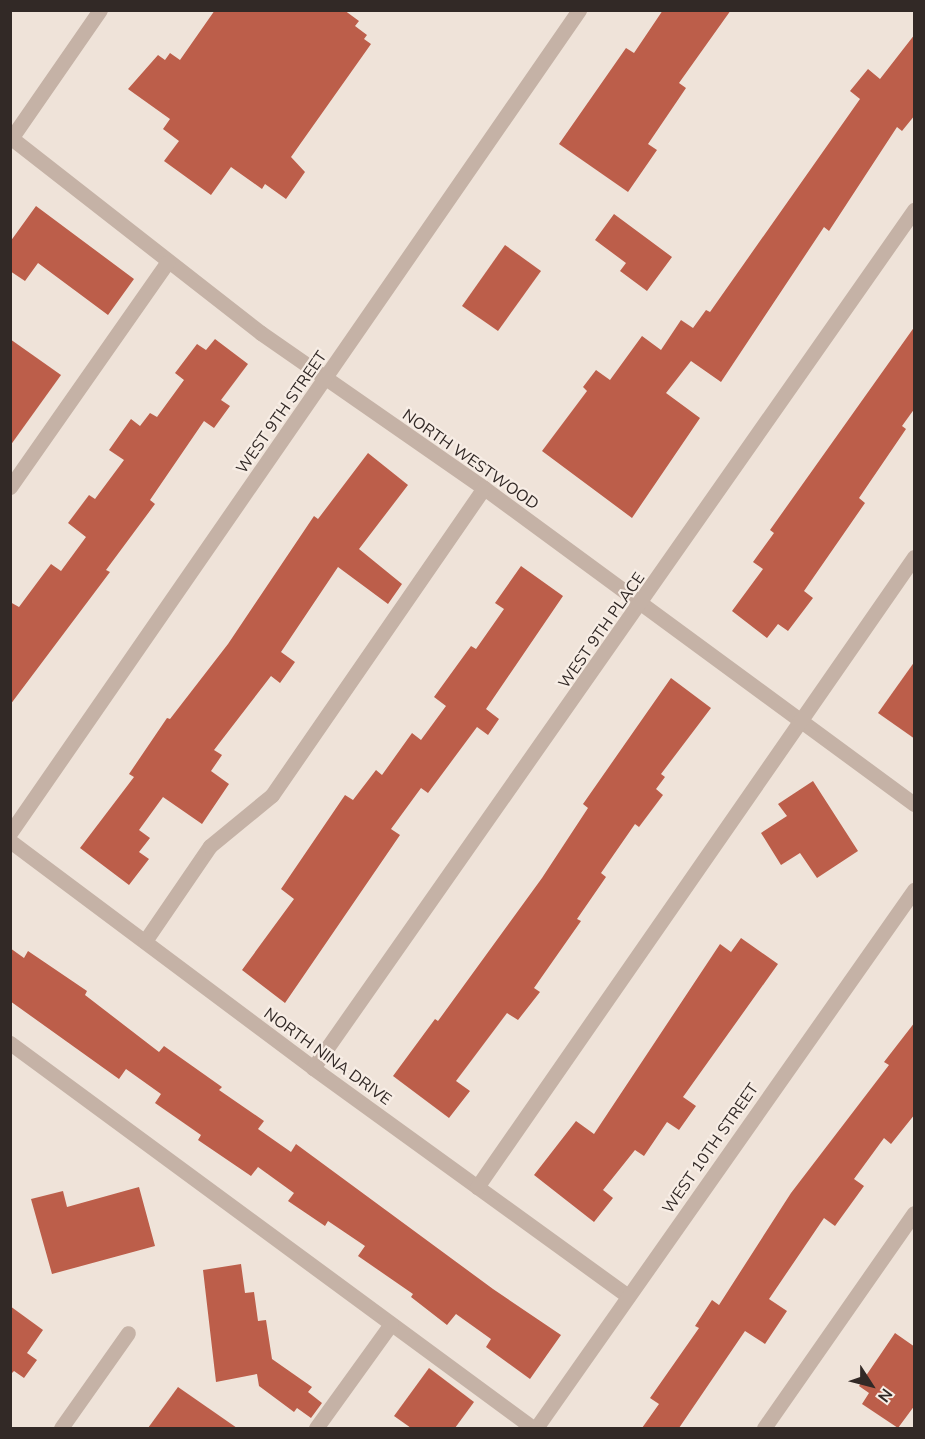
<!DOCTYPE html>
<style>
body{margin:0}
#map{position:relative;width:925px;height:1439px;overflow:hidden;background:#efe3d9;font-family:Mulish,sans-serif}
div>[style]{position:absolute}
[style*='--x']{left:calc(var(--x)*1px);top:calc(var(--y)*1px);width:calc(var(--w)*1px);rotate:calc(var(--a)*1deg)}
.building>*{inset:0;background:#bc5e4a}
.minor>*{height:15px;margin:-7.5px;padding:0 7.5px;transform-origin:7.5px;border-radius:7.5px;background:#c5b2a6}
span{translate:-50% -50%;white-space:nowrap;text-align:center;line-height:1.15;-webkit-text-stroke:4.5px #f7ede5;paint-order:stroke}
.street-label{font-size:16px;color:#322926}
.frame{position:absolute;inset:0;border:12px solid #322926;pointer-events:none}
.north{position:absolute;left:841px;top:1355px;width:60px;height:60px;-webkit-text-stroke:4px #f7ede5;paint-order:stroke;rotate:126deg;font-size:16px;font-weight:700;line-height:24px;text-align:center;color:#322926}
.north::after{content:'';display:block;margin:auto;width:21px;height:27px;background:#322926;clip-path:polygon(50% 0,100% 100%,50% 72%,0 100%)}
</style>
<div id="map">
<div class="building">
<i style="clip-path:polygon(215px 10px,344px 10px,359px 21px,355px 26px,367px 35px,364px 39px,371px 44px,291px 157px,305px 172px,286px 199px,265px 184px,262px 189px,231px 167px,211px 195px,164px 161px,179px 141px,163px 129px,170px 119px,128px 89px,158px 55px,165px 60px,170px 53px,180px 60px)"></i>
<i style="clip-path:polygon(663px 10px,731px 10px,679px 83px,686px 88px,648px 144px,657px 150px,628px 192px,559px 144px,626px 48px,634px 53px)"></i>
<i style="clip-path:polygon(915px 34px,915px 115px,902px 131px,897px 127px,829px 231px,824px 227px,721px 382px,691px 361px,666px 393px,700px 418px,632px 518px,542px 451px,587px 391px,583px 387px,596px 370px,610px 380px,642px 336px,661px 350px,681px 320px,693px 328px,706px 310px,710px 312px,860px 99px,850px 91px,868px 69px,880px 79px)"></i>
<i style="clip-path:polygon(36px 206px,134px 279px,108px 315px,38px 263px,25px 281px,10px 271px,10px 242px)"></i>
<i style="clip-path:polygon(614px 214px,672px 257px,647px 291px,620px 271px,626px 263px,595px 240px)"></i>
<i style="clip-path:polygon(505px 245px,541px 271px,498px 331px,462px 306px)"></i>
<i style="clip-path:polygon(915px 326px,915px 408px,902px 426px,906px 429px,859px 498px,865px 503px,804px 591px,813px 598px,788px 631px,778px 624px,767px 638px,732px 611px,763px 569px,753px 562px,774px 533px,770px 530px)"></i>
<i style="clip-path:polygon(10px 339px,61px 375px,10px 446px)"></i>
<i style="clip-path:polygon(215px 339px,248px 364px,221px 400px,230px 406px,214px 428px,204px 421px,150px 500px,155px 504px,106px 570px,110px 572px,10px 705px,10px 602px,19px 607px,51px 564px,61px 571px,86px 537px,68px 523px,89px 495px,95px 499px,124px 460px,109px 450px,131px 419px,140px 426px,150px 413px,157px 417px,184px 380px,175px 373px,197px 344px,206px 350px)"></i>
<i style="clip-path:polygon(368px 453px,408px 485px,359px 549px,402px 584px,388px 604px,338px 567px,281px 652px,295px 662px,280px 683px,271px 676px,214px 750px,222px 755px,211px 771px,229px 784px,202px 824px,163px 797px,139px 830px,150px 838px,139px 852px,149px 859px,129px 885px,80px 848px,134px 777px,129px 774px,167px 718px,170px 719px,228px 644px,314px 516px,318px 519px)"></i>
<i style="clip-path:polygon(521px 566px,563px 596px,486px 709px,499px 719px,488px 735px,477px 727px,428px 793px,421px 788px,391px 829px,400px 835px,285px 1003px,242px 970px,294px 899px,281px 889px,345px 795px,353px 800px,376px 770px,382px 775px,412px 733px,421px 740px,446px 706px,434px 697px,471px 646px,476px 649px,504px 609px,495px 603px)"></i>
<i style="clip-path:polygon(915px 661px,915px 739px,878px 713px)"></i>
<i style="clip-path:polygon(671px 678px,711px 708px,661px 774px,665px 777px,656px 789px,663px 795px,639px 827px,635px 824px,601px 873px,606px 877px,577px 919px,581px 921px,534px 988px,540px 992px,518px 1020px,507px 1013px,456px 1081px,470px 1091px,449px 1118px,393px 1076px,435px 1019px,438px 1021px,542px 878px,588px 808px,583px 804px)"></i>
<i style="clip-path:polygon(813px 781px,858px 851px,817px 878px,800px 853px,781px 865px,761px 833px,787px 816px,778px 804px)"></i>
<i style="clip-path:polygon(741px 938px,778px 964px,683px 1097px,696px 1106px,679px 1130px,667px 1122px,644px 1156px,635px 1150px,603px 1190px,613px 1198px,594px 1222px,534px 1175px,576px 1121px,594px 1134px,720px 944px,731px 952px)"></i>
<i style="clip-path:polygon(10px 948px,24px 958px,28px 951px,87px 991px,85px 995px,159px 1052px,164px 1046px,222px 1087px,219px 1090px,264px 1121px,258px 1129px,291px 1152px,296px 1144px,493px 1289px,561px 1335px,530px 1379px,486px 1347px,491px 1339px,456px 1314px,447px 1325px,411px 1297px,413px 1294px,358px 1256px,365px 1246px,328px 1221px,325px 1226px,288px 1201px,294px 1193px,258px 1167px,251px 1176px,198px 1140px,201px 1135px,155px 1103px,161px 1094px,126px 1069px,119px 1079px,10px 1001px)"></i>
<i style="clip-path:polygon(915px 1022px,915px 1114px,891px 1144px,884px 1138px,854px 1179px,864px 1186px,835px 1226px,824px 1218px,769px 1299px,787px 1311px,765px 1344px,745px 1331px,679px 1428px,642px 1428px,659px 1404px,650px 1398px,699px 1328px,695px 1326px,712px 1300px,719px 1305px,791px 1193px,889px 1065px,884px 1062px)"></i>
<i style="clip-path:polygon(139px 1187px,155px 1246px,52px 1274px,31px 1199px,63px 1191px,67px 1207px)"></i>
<i style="clip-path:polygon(241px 1264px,245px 1293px,254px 1292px,258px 1321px,266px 1320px,272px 1359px,312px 1387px,308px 1392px,322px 1403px,311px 1418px,297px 1408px,294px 1412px,259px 1386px,257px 1374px,216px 1382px,203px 1270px)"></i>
<i style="clip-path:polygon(10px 1306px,43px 1330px,27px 1353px,37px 1360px,24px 1378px,14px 1371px,10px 1375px)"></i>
<i style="clip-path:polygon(895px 1333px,915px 1347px,915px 1405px,898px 1428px,862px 1404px,869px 1393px,859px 1386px)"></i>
<i style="clip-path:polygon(429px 1368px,474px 1402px,455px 1428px,411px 1428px,394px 1416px)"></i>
<i style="clip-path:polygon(178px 1387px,237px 1428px,148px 1428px)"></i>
</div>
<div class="minor">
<i style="--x:10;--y:137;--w:318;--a:38"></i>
<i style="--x:261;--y:333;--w:272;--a:34.8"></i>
<i style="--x:484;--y:488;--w:534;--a:36.31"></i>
<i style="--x:10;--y:140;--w:158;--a:-55.3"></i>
<i style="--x:10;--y:487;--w:274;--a:-55"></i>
<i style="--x:10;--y:833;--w:1001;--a:-55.34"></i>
<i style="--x:10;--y:841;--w:379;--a:36.8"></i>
<i style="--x:313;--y:1068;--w:389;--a:35.9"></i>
<i style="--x:145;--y:941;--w:115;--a:-55.6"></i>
<i style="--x:210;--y:846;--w:80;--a:-39.4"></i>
<i style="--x:272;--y:795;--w:373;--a:-55.4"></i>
<i style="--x:10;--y:1043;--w:649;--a:36.36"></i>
<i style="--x:313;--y:1068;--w:1048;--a:-54.99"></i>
<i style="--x:477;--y:1187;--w:767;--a:-55.25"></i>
<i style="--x:61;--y:1428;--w:116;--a:-54.8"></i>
<i style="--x:316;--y:1428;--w:128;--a:-54.2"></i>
<i style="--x:536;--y:1428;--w:658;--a:-54.91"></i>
<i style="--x:764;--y:1428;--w:262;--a:-55.1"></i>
</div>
<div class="street-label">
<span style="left:281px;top:412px;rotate:-55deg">WEST 9TH STREET</span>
<span style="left:471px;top:459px;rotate:35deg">NORTH WESTWOOD</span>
<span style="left:601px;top:630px;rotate:-55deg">WEST 9TH PLACE</span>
<span style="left:328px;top:1056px;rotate:36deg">NORTH NINA DRIVE</span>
<span style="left:710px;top:1148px;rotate:-55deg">WEST 10TH STREET</span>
</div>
<div class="frame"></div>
<div class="north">N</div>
</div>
